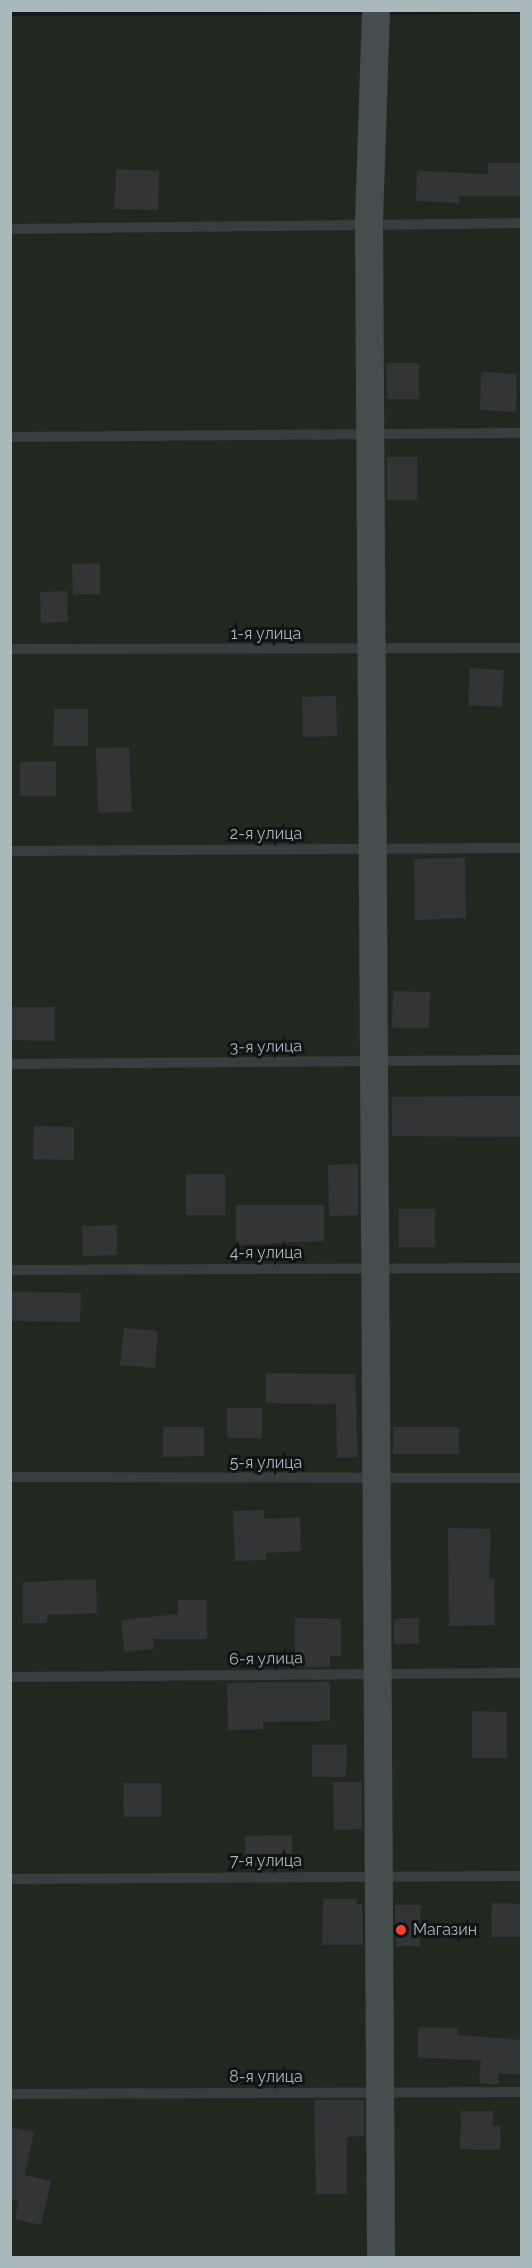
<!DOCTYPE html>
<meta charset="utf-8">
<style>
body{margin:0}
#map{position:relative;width:532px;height:2268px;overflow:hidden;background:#17181a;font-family:Raleway,sans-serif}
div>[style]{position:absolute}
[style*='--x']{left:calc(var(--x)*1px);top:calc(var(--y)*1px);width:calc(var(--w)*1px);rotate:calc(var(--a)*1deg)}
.green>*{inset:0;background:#22281f}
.building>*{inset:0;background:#323436}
.lane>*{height:10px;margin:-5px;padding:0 5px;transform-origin:5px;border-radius:5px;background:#383d3f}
.secondary>*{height:28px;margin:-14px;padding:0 14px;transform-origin:14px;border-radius:14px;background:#464d4f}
.dots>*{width:16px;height:16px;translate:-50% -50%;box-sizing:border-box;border:3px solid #121315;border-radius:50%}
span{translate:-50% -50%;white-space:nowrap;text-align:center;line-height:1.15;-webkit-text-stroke:6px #121315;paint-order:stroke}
.street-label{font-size:16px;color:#a8b8bb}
.poi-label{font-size:16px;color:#a8b8bb}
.left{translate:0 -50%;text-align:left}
.frame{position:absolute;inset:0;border:12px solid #a8b8bb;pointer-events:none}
</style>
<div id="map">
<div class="green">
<i style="clip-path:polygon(521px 14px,521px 2257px,11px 2257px,10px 16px)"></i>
</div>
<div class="building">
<i style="clip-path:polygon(488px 163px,522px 163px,522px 196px,459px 196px,459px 203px,416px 201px,417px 171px,488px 174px)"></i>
<i style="clip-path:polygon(116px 169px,159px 171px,158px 210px,114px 209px)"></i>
<i style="clip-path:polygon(386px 363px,419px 363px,419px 399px,387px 399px)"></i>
<i style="clip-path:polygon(481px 372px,517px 374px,516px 412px,480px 410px)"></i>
<i style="clip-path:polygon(387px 457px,417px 457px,417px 500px,387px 500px)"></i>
<i style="clip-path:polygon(100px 563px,100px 594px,73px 595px,72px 564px)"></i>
<i style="clip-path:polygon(67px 591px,68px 622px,41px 623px,40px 592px)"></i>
<i style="clip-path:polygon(470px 668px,504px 670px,502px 707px,468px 705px)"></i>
<i style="clip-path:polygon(336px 696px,337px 736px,303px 737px,302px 697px)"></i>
<i style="clip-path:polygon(54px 709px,88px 709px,88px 746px,53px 746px)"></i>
<i style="clip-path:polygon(129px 747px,132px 812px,98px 813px,96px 748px)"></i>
<i style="clip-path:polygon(56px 761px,56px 796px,20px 796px,20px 762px)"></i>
<i style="clip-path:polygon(465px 858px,466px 918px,415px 920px,414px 859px)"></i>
<i style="clip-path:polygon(393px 991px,430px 992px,429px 1028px,392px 1028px)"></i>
<i style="clip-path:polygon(10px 1007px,55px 1007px,55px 1041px,10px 1040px)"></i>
<i style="clip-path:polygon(522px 1096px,522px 1137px,392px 1136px,392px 1097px)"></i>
<i style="clip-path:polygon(34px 1126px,74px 1127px,74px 1160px,33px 1159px)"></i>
<i style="clip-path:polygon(358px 1164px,358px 1215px,329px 1216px,328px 1165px)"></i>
<i style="clip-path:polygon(186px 1174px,225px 1174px,225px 1215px,186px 1215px)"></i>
<i style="clip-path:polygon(236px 1205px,324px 1205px,324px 1241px,236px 1245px)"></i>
<i style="clip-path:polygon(399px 1209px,435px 1209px,435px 1247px,399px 1247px)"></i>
<i style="clip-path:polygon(117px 1225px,117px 1255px,83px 1256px,82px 1226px)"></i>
<i style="clip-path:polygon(10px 1292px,81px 1293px,80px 1322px,10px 1321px)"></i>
<i style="clip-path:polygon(124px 1328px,158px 1331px,155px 1368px,120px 1365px)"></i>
<i style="clip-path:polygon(266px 1373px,355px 1374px,358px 1457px,337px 1458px,336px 1404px,266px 1403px)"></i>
<i style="clip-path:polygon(227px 1408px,262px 1408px,262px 1438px,227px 1438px)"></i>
<i style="clip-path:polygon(163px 1427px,204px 1427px,204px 1456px,163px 1457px)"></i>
<i style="clip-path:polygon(393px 1427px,459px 1427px,459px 1454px,393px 1454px)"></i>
<i style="clip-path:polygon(264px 1510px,264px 1519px,300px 1517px,301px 1551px,266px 1553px,266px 1560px,235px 1561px,233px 1511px)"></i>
<i style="clip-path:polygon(448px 1528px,491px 1529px,489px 1579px,494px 1579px,495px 1625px,449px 1626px)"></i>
<i style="clip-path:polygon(96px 1579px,97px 1613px,47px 1615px,47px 1623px,23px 1623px,23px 1582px)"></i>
<i style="clip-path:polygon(178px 1600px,207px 1600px,207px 1639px,153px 1639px,154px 1649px,124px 1652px,121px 1620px,178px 1614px)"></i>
<i style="clip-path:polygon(295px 1618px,341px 1619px,341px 1656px,330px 1656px,330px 1667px,295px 1667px)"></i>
<i style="clip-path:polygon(419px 1618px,419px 1643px,394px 1644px,394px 1619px)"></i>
<i style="clip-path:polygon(330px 1682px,330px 1721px,263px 1722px,263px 1729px,228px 1730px,227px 1683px)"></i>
<i style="clip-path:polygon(472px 1711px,507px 1712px,507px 1758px,472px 1758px)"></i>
<i style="clip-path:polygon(312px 1745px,347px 1745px,346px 1777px,312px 1777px)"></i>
<i style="clip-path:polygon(333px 1782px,362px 1782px,362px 1829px,334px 1830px)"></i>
<i style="clip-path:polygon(123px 1783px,161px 1783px,161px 1817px,124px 1817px)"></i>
<i style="clip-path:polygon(292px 1835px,292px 1867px,245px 1867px,245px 1836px)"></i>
<i style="clip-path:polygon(323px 1899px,357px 1899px,357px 1904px,362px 1904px,363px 1945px,322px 1945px)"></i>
<i style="clip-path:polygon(492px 1903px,522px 1904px,522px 1937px,491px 1937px)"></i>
<i style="clip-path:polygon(395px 1905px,421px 1905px,420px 1946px,396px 1946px)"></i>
<i style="clip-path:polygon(418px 2027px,458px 2028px,457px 2035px,522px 2040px,522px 2075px,499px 2073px,498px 2085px,479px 2083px,481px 2060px,418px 2058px)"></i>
<i style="clip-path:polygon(314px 2100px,364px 2100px,364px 2136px,347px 2137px,347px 2194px,316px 2194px)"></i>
<i style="clip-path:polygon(461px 2111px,493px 2111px,493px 2126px,501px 2126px,500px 2150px,460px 2149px)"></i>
<i style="clip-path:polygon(10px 2127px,34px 2132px,19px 2201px,10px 2200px)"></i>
<i style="clip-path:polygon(24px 2175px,51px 2181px,41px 2225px,15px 2219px)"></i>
</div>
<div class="lane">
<i style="--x:10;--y:229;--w:512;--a:-0.67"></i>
<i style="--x:10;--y:437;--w:512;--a:-0.45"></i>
<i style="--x:10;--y:649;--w:512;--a:-0.11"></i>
<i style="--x:10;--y:851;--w:512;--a:-0.34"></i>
<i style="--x:10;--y:1064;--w:512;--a:-0.45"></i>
<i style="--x:10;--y:1270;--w:512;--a:-0.22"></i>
<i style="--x:10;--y:1477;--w:512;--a:0.11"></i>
<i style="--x:10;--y:1677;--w:512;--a:-0.45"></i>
<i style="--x:10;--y:1879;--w:512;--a:-0.34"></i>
<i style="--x:10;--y:2094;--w:512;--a:-0.22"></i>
</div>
<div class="secondary">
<i style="--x:376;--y:10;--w:213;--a:91.9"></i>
<i style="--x:369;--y:223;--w:2035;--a:89.66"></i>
</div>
<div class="dots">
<i style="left:401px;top:1930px;background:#ff422a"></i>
</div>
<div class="street-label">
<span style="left:266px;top:634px">1-я улица</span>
<span style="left:266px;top:834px">2-я улица</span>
<span style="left:266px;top:1047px;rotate:-1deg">3-я улица</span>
<span style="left:266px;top:1253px">4-я улица</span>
<span style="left:266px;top:1463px">5-я улица</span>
<span style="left:266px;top:1659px;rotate:-1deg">6-я улица</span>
<span style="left:266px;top:1861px">7-я улица</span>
<span style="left:266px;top:2077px">8-я улица</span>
</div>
<div class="poi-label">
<span class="left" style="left:413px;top:1930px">Магазин</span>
</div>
<div class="frame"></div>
</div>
